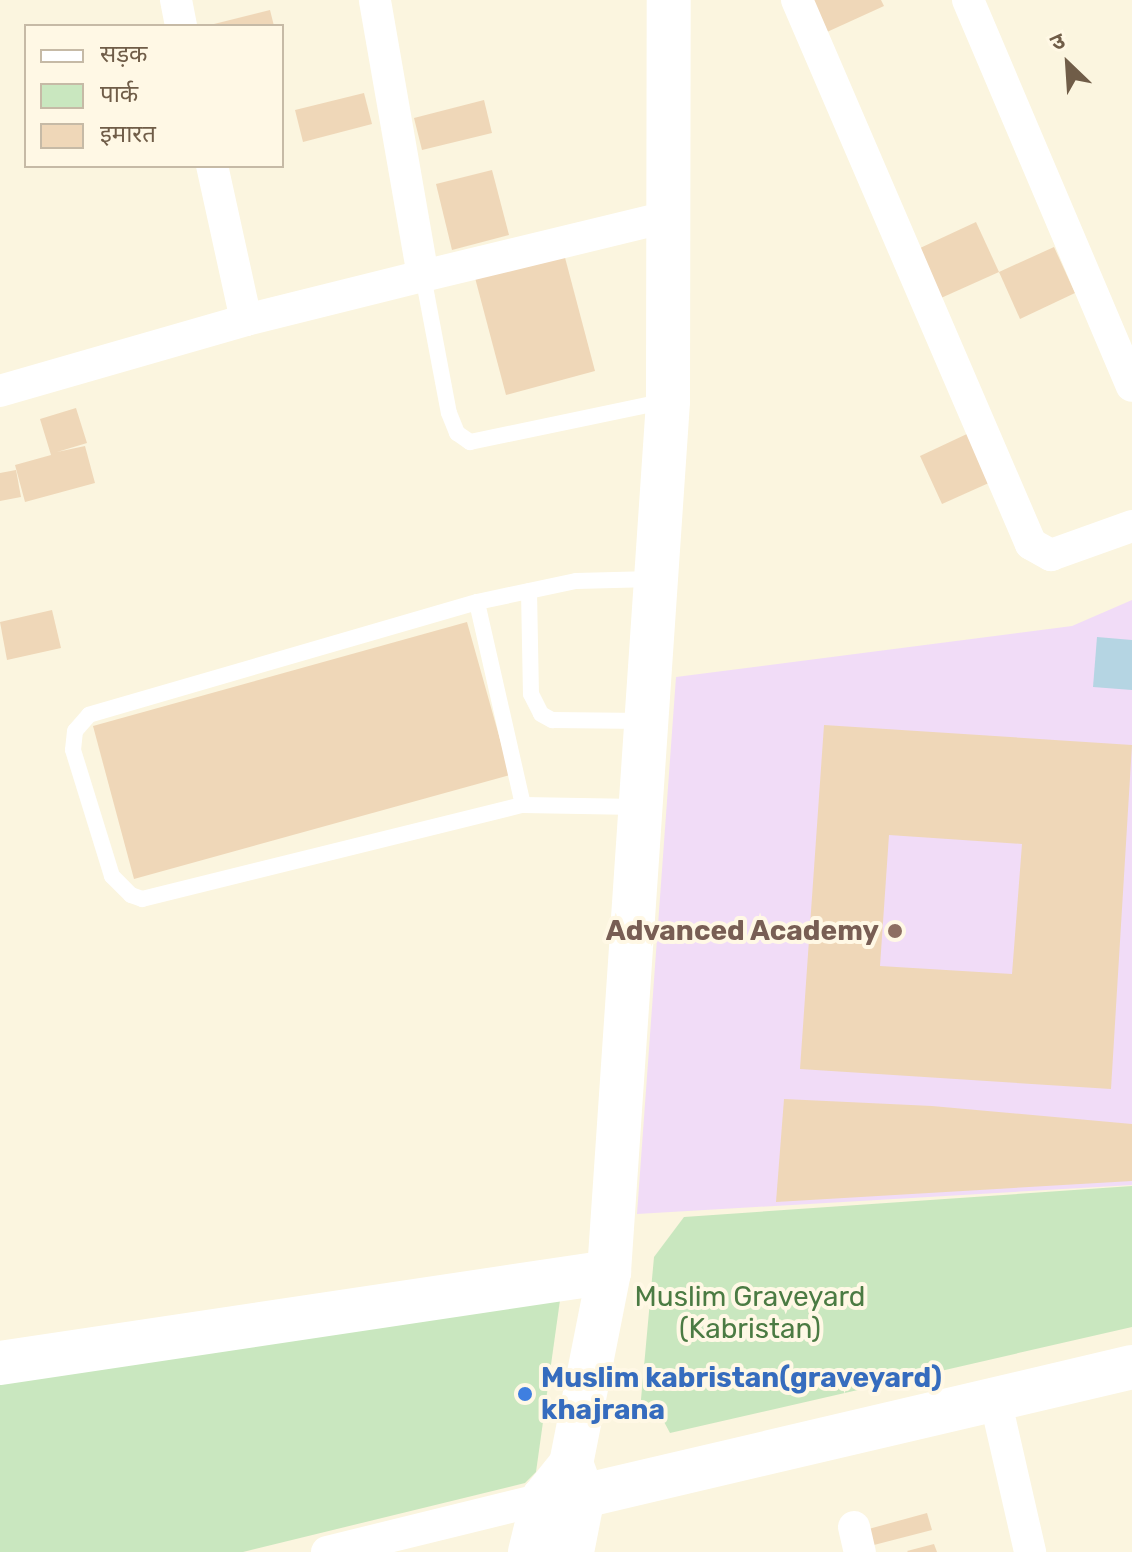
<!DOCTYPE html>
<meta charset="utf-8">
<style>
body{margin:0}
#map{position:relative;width:1132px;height:1552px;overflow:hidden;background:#fbf5df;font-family:Rubik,"Noto Sans Devanagari",sans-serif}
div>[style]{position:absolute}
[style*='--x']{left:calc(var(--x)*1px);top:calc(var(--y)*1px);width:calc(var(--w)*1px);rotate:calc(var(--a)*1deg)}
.education>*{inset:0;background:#f1dcf7}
.green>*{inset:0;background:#c9e7bf}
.water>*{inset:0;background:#b5d5e3}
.building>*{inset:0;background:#efd7b8}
.lane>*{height:16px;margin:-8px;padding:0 8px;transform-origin:8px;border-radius:8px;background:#fff}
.street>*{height:32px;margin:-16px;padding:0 16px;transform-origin:16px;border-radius:16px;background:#fff}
.secondary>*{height:44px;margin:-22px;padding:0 22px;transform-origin:22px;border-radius:22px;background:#fff}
.dots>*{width:22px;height:22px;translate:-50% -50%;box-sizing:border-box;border:4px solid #fff8e5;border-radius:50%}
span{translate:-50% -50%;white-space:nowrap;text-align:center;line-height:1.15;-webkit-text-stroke:8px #fff8e5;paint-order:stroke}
.education-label{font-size:28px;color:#785e54;font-weight:700}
.right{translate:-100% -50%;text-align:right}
.park-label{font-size:28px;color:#4b7b43}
.shop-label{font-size:28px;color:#366cbe;font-weight:700}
.left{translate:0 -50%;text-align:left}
.legend{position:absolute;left:24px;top:24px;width:260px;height:144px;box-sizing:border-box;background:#fff8e5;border:2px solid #c6baa6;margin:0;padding:10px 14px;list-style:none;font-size:24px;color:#705d48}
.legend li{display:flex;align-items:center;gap:16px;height:40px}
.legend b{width:40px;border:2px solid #c6baa6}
.north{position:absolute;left:1028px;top:24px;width:80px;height:80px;-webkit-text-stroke:6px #fff8e5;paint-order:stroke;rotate:335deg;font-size:22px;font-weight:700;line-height:32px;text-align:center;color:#705d48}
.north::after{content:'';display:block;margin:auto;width:28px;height:36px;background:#705d48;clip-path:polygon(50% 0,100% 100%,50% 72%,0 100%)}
</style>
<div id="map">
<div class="education">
<i style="clip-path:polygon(1132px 600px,1132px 1185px,637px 1214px,676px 677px,1072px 626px)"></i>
</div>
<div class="green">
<i style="clip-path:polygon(1132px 1186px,1132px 1327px,670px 1433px,662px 1418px,639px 1421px,654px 1257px,684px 1217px)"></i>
<i style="clip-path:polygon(561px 1293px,536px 1472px,525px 1483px,243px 1552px,0 1552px,0 1383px)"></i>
</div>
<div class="water">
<i style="clip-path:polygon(1097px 637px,1132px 640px,1132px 690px,1093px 687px)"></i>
</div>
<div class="building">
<i style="clip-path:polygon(812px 0,881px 0,884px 6px,827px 32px)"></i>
<i style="clip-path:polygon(270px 10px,274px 26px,210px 26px,210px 25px)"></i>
<i style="clip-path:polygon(364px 93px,372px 124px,303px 142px,295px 110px)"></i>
<i style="clip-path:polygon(484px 100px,492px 133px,422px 150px,414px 118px)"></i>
<i style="clip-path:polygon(492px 170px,509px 235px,452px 250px,436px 184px)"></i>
<i style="clip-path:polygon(976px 222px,999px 272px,941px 298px,918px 249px)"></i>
<i style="clip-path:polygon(1054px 247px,1075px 293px,1020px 319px,999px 272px)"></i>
<i style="clip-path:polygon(563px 250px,595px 371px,506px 395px,474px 274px)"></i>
<i style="clip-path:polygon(76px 408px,87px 443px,57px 452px,85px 446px,95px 483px,25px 502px,15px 465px,51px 455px,40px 419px)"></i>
<i style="clip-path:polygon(969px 433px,991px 482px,942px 504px,920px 456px)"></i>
<i style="clip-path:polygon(16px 470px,21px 497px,0 501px,0 473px)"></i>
<i style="clip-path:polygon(52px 610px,61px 648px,7px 660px,0 622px)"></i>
<i style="clip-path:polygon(467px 622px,510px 775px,134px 879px,93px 726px)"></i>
<i style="clip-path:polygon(evenodd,824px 725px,1132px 745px,1111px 1089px,800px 1069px,824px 725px,889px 835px,1022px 844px,1012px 974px,880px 966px,889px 835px)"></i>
<i style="clip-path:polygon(784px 1099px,932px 1106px,1132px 1124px,1132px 1181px,776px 1202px)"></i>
<i style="clip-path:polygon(927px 1513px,932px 1530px,870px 1546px,865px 1530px)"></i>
<i style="clip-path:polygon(934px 1544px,937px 1552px,908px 1552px,907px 1551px)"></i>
</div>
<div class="lane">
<i style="--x:423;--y:276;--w:139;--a:79.3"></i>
<i style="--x:449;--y:413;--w:22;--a:68"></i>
<i style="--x:457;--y:433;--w:16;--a:35"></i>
<i style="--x:470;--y:442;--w:200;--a:-11.8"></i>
<i style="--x:529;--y:591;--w:103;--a:88.9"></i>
<i style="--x:531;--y:694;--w:22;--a:63"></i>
<i style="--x:541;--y:714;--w:13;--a:29"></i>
<i style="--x:552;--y:720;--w:92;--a:0.6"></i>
<i style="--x:477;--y:602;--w:101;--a:-12"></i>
<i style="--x:576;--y:581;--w:77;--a:-1.5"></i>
<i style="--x:523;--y:805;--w:208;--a:-102.8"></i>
<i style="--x:477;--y:602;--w:404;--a:163.8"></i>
<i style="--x:89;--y:715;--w:21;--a:131"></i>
<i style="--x:75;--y:731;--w:19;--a:96"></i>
<i style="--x:73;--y:750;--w:132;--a:72.8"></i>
<i style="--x:112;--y:876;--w:27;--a:45"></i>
<i style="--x:131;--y:895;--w:12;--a:20"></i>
<i style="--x:142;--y:899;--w:392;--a:-13.9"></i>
<i style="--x:523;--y:805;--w:115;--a:1"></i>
</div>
<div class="street">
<i style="--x:176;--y:0;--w:26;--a:79"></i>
<i style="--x:797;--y:0;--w:592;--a:66.73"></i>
<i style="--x:1031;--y:544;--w:23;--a:29"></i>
<i style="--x:1051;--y:555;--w:86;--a:-19.7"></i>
<i style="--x:968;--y:0;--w:419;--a:67"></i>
<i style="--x:423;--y:276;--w:255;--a:-13.6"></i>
<i style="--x:246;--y:320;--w:182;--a:-14"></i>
<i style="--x:423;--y:276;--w:280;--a:-99.9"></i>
<i style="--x:0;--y:391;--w:256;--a:-16.1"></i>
<i style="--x:246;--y:320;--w:158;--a:-102.4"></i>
<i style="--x:996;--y:1403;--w:153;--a:77.1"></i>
<i style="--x:854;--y:1527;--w:26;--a:77"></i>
<i style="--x:327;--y:1552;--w:222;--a:-13.8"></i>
</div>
<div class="secondary">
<i style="--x:0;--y:1363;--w:616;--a:-8.5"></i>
<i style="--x:543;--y:1499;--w:40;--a:-4.3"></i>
<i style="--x:583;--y:1496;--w:564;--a:-13.22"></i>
<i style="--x:530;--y:1552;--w:55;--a:-76.2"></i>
<i style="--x:543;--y:1499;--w:45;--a:-51.3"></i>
<i style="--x:571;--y:1464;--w:196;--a:-78.8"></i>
<i style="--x:609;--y:1272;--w:873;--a:-86.12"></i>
<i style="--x:668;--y:401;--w:401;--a:-89.9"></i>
<i style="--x:572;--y:1552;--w:57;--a:-78.9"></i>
<i style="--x:583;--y:1496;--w:29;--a:-110"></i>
</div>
<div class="dots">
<i style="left:895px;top:931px;background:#8d6e63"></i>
<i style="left:525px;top:1394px;background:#3f7fe0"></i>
</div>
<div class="education-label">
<span class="right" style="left:879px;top:931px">Advanced Academy</span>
</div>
<div class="park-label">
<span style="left:750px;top:1313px">Muslim Graveyard<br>(Kabristan)</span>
</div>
<div class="shop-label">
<span class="left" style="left:541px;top:1394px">Muslim kabristan(graveyard)<br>khajrana</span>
</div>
<ul class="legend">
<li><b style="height:10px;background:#fff"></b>सड़क</li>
<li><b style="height:22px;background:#c9e7bf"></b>पार्क</li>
<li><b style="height:22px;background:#efd7b8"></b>इमारत</li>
</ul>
<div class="north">उ</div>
</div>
